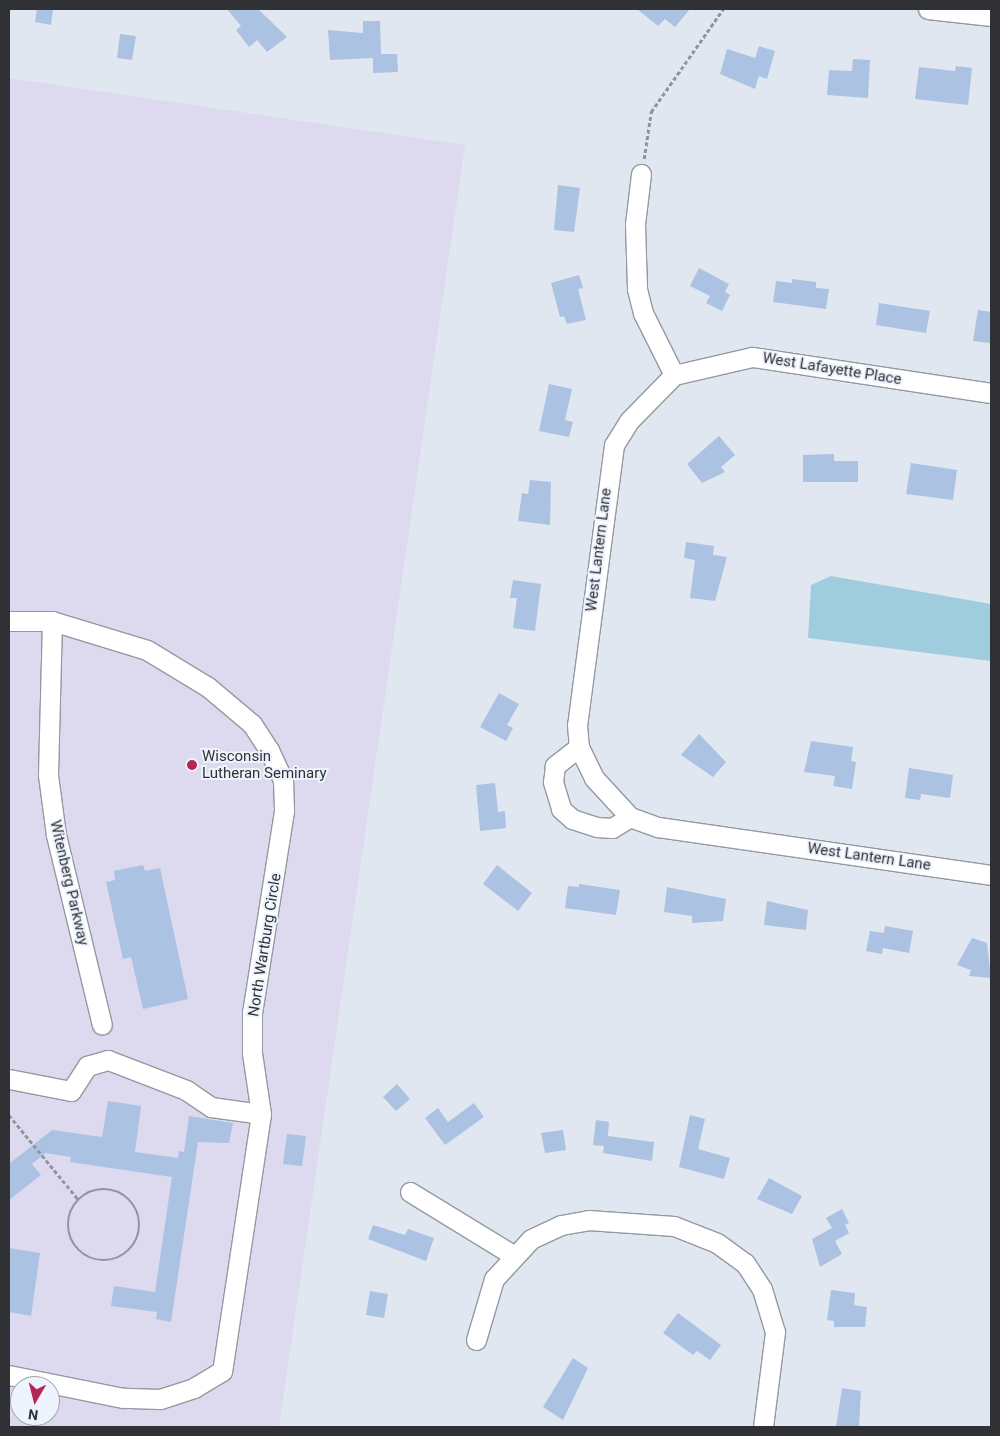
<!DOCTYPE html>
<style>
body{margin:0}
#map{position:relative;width:1000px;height:1436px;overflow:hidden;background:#e1e7f0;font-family:Roboto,sans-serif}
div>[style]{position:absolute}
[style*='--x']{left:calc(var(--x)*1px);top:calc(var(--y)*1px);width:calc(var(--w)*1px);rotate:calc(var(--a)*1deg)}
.education>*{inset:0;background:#ddd9ef}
.water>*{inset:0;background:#a0cddd}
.building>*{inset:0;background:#abc2e2}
.path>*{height:2.5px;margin-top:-1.25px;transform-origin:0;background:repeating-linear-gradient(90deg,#90949b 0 4px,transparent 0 6.5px)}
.path>.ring{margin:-1.25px;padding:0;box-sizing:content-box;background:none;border:2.5px solid #90949b;border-radius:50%}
.roads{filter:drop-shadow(1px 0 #9399a1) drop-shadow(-1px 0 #9399a1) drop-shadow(0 1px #9399a1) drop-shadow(0 -1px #9399a1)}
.minor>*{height:19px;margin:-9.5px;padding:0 9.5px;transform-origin:9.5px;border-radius:9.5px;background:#fff}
.dots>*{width:14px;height:14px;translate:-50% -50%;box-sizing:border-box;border:2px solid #eef4fd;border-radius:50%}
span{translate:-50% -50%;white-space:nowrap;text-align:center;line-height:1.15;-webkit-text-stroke:4px #eef4fd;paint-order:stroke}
.street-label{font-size:15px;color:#2f3135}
.poi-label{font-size:15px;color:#2f3135}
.left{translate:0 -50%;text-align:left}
.frame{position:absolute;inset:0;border:10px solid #2f3135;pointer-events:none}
.north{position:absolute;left:10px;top:1376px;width:50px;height:50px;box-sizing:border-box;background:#eef4fd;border:1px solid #a2a6ad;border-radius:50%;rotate:188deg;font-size:14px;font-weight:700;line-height:20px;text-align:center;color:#2f3135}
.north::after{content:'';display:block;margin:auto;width:18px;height:22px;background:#b62655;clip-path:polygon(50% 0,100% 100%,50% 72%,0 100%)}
</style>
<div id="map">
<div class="education">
<i style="clip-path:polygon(evenodd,9px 78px,465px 145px,279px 1427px,9px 1427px,9px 78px,20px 1386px,50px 1386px,50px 1416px,20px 1416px,20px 1386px)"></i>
</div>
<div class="water">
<i style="clip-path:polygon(831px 576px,991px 604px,991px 661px,808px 638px,811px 585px)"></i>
</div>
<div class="building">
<i style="clip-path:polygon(37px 9px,53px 9px,51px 25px,35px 22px)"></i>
<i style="clip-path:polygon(227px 9px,258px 9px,287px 37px,267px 52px,257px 40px,249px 47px,236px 30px,241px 26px)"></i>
<i style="clip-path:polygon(637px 9px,690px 9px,675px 27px,665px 19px,658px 26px)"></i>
<i style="clip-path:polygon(363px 21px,380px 21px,381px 54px,397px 54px,398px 72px,373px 73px,373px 58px,330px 60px,328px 30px,363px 33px)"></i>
<i style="clip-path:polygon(120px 34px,136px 36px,132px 60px,117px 58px)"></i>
<i style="clip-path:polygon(759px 46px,775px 51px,767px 79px,759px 76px,755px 89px,720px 74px,727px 49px,755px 58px)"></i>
<i style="clip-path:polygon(853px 59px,870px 60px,868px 98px,827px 95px,829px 70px,852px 71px)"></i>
<i style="clip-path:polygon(956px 66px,972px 68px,968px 105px,915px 99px,919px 67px,955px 71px)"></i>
<i style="clip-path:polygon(558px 185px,580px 188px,574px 232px,554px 230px)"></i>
<i style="clip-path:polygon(699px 268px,729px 284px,725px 292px,730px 295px,722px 311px,706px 303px,710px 296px,690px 286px)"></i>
<i style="clip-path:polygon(579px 275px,583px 288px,578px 289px,586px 320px,567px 324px,564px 316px,560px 317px,551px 283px)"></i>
<i style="clip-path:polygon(792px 279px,816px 282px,816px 288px,829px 289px,826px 309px,773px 302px,776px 281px,792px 283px)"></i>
<i style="clip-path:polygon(879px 303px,930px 311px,926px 333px,876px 325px)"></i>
<i style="clip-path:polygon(978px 310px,991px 312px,990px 343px,973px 341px)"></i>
<i style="clip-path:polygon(549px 384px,572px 389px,565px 420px,573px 422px,569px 437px,539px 431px)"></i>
<i style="clip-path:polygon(719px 436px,735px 455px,721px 467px,725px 472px,702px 483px,687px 464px)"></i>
<i style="clip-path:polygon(834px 454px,834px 461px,858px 461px,858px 482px,803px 482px,803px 455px)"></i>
<i style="clip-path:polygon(911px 463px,957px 470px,953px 500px,906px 494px)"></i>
<i style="clip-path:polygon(530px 480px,551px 482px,550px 525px,518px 521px,522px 493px,528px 494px)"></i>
<i style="clip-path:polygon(686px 542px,714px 546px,713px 555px,727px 557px,715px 601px,690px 598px,695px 560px,684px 558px)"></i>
<i style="clip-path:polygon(513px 580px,541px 584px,535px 631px,513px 628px,517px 598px,510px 598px)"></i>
<i style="clip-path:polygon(499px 693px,519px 704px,507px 725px,513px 728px,506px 741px,480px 727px)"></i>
<i style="clip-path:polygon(699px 734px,726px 762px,713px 777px,681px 755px)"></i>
<i style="clip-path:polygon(811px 741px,853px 747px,851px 761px,856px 762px,852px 789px,833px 786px,835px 776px,804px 772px)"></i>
<i style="clip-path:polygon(909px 768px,953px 775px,950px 798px,921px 794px,920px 800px,905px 798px)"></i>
<i style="clip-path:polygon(495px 783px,498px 812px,505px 811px,506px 828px,480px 831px,476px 785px)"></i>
<i style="clip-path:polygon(143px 865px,145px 871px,160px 868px,188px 999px,143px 1009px,131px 957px,123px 959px,106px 882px,115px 880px,114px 871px)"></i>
<i style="clip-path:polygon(497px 865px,532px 893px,518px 911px,483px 884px)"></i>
<i style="clip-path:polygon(579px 884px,620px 890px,616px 915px,565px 908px,568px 886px,579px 887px)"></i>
<i style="clip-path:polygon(667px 887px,726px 899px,723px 921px,692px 923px,692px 916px,664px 912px)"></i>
<i style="clip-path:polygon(767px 901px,808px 910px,806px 930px,764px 925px)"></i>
<i style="clip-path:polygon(885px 926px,913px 931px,909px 953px,883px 948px,882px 954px,866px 951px,870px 931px,884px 933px)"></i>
<i style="clip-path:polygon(972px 938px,987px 943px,991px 978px,969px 976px,971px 970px,957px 965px)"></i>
<i style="clip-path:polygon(397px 1084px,410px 1099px,396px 1111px,383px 1097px)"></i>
<i style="clip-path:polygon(108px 1101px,141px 1106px,135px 1152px,178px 1158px,179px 1151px,184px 1152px,189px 1116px,233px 1123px,229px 1143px,198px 1142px,171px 1322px,156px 1319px,157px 1312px,111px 1306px,114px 1286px,155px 1292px,172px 1177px,70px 1162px,71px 1157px,45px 1153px,32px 1164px,41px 1175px,9px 1200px,9px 1164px,52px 1130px,102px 1137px)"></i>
<i style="clip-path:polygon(474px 1103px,484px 1117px,445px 1145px,425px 1118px,438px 1108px,448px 1122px)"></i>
<i style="clip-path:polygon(690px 1115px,705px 1119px,698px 1149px,730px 1158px,724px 1179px,679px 1167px)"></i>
<i style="clip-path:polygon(596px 1120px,609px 1122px,608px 1136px,654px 1142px,652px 1161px,603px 1153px,604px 1146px,593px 1145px)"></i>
<i style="clip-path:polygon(563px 1130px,566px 1150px,545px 1153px,541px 1133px)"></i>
<i style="clip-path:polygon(287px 1134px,306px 1136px,302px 1166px,283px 1164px)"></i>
<i style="clip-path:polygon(769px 1178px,802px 1196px,792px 1214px,757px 1199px)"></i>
<i style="clip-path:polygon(842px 1209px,849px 1223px,845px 1225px,849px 1233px,835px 1241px,842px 1254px,820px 1267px,812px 1239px,832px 1228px,826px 1218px)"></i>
<i style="clip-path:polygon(373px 1225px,405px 1235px,408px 1229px,434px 1238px,426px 1261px,368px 1239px)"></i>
<i style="clip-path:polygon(9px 1248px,40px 1253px,31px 1316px,9px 1312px)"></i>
<i style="clip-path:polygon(831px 1290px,855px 1293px,854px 1305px,867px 1307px,865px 1327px,834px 1327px,834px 1321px,827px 1320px)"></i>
<i style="clip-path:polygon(370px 1291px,388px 1294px,384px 1318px,366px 1315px)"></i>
<i style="clip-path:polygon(678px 1313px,721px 1345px,710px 1360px,697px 1351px,693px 1355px,663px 1333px)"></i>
<i style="clip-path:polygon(573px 1358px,588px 1368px,563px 1420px,543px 1407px)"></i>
<i style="clip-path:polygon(842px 1388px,861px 1391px,859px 1427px,836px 1427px)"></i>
</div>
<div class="path">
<i style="--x:644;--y:159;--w:48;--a:-81.5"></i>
<i style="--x:651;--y:112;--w:126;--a:-55"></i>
<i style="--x:9;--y:1115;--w:109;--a:50.6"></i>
<i class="ring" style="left:68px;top:1189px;width:69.5px;height:69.5px"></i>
</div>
<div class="roads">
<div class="minor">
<i style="--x:928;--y:9;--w:63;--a:6.3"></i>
<i style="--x:641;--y:174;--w:50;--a:96.8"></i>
<i style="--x:635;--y:224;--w:65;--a:88.2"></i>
<i style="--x:637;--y:289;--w:25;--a:76"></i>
<i style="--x:643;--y:313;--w:69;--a:63.4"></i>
<i style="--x:991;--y:393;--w:242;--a:-171.4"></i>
<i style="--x:752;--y:357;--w:80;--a:167"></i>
<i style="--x:674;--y:375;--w:64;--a:134.4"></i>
<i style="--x:629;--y:421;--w:28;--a:122"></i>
<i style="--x:614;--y:445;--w:282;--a:97.5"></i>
<i style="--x:577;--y:725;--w:22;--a:85"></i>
<i style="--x:579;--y:747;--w:34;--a:64"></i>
<i style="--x:594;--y:778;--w:53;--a:47.3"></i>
<i style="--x:630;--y:817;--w:30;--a:20"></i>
<i style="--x:658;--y:827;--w:336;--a:8.2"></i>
<i style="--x:9;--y:621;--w:43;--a:0"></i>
<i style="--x:52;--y:621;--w:99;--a:17"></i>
<i style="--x:147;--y:650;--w:71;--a:31.2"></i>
<i style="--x:208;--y:687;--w:57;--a:40.1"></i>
<i style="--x:252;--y:724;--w:31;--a:57"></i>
<i style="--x:269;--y:750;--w:33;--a:65"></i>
<i style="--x:283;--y:780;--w:31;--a:88"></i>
<i style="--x:284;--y:811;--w:204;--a:99"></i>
<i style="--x:252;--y:1012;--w:41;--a:90"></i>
<i style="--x:252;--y:1053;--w:62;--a:81.6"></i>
<i style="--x:261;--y:1114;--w:260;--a:98.6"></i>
<i style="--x:222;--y:1371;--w:33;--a:149"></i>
<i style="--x:194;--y:1388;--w:36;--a:162"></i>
<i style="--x:160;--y:1399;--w:37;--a:-178"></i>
<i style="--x:123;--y:1398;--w:116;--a:-168.6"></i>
<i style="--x:52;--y:621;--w:154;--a:91.5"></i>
<i style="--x:48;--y:775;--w:61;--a:82.4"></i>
<i style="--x:56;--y:835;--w:195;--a:76.4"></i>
<i style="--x:579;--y:747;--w:31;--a:142"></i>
<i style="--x:555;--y:766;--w:16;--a:97"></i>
<i style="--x:553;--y:782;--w:28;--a:73"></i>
<i style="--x:561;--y:809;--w:15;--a:42"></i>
<i style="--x:572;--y:819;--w:26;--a:18"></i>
<i style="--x:597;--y:827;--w:15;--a:4"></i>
<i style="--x:612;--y:828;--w:21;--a:-31"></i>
<i style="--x:9;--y:1079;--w:63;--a:11"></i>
<i style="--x:71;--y:1091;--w:30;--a:-57"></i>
<i style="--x:87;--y:1066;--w:22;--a:-16"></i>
<i style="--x:108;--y:1060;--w:84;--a:21"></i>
<i style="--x:186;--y:1090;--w:30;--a:34"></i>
<i style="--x:211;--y:1107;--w:50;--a:8"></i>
<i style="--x:410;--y:1192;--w:121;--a:31.5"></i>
<i style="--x:476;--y:1340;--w:64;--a:-73.6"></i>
<i style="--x:494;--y:1279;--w:54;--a:-47.2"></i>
<i style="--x:531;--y:1239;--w:33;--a:-25"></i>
<i style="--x:561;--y:1225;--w:27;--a:-10"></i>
<i style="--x:588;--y:1220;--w:86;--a:4"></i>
<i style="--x:674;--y:1226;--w:46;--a:21.6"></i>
<i style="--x:717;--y:1243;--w:34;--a:36"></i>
<i style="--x:745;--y:1263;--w:31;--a:57"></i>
<i style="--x:762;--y:1289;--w:45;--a:73.2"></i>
<i style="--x:775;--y:1332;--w:96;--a:97.2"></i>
</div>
</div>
<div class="dots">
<i style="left:192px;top:765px;background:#b62655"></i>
</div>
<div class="street-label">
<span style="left:832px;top:369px;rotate:9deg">West Lafayette Place</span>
<span style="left:599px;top:550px;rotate:-83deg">West Lantern Lane</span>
<span style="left:869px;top:857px;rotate:8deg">West Lantern Lane</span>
<span style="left:69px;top:883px;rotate:77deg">Witenberg Parkway</span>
<span style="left:265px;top:945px;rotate:-81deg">North Wartburg Circle</span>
</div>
<div class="poi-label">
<span class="left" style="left:202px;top:765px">Wisconsin<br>Lutheran Seminary</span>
</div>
<div class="frame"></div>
<div class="north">N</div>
</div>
